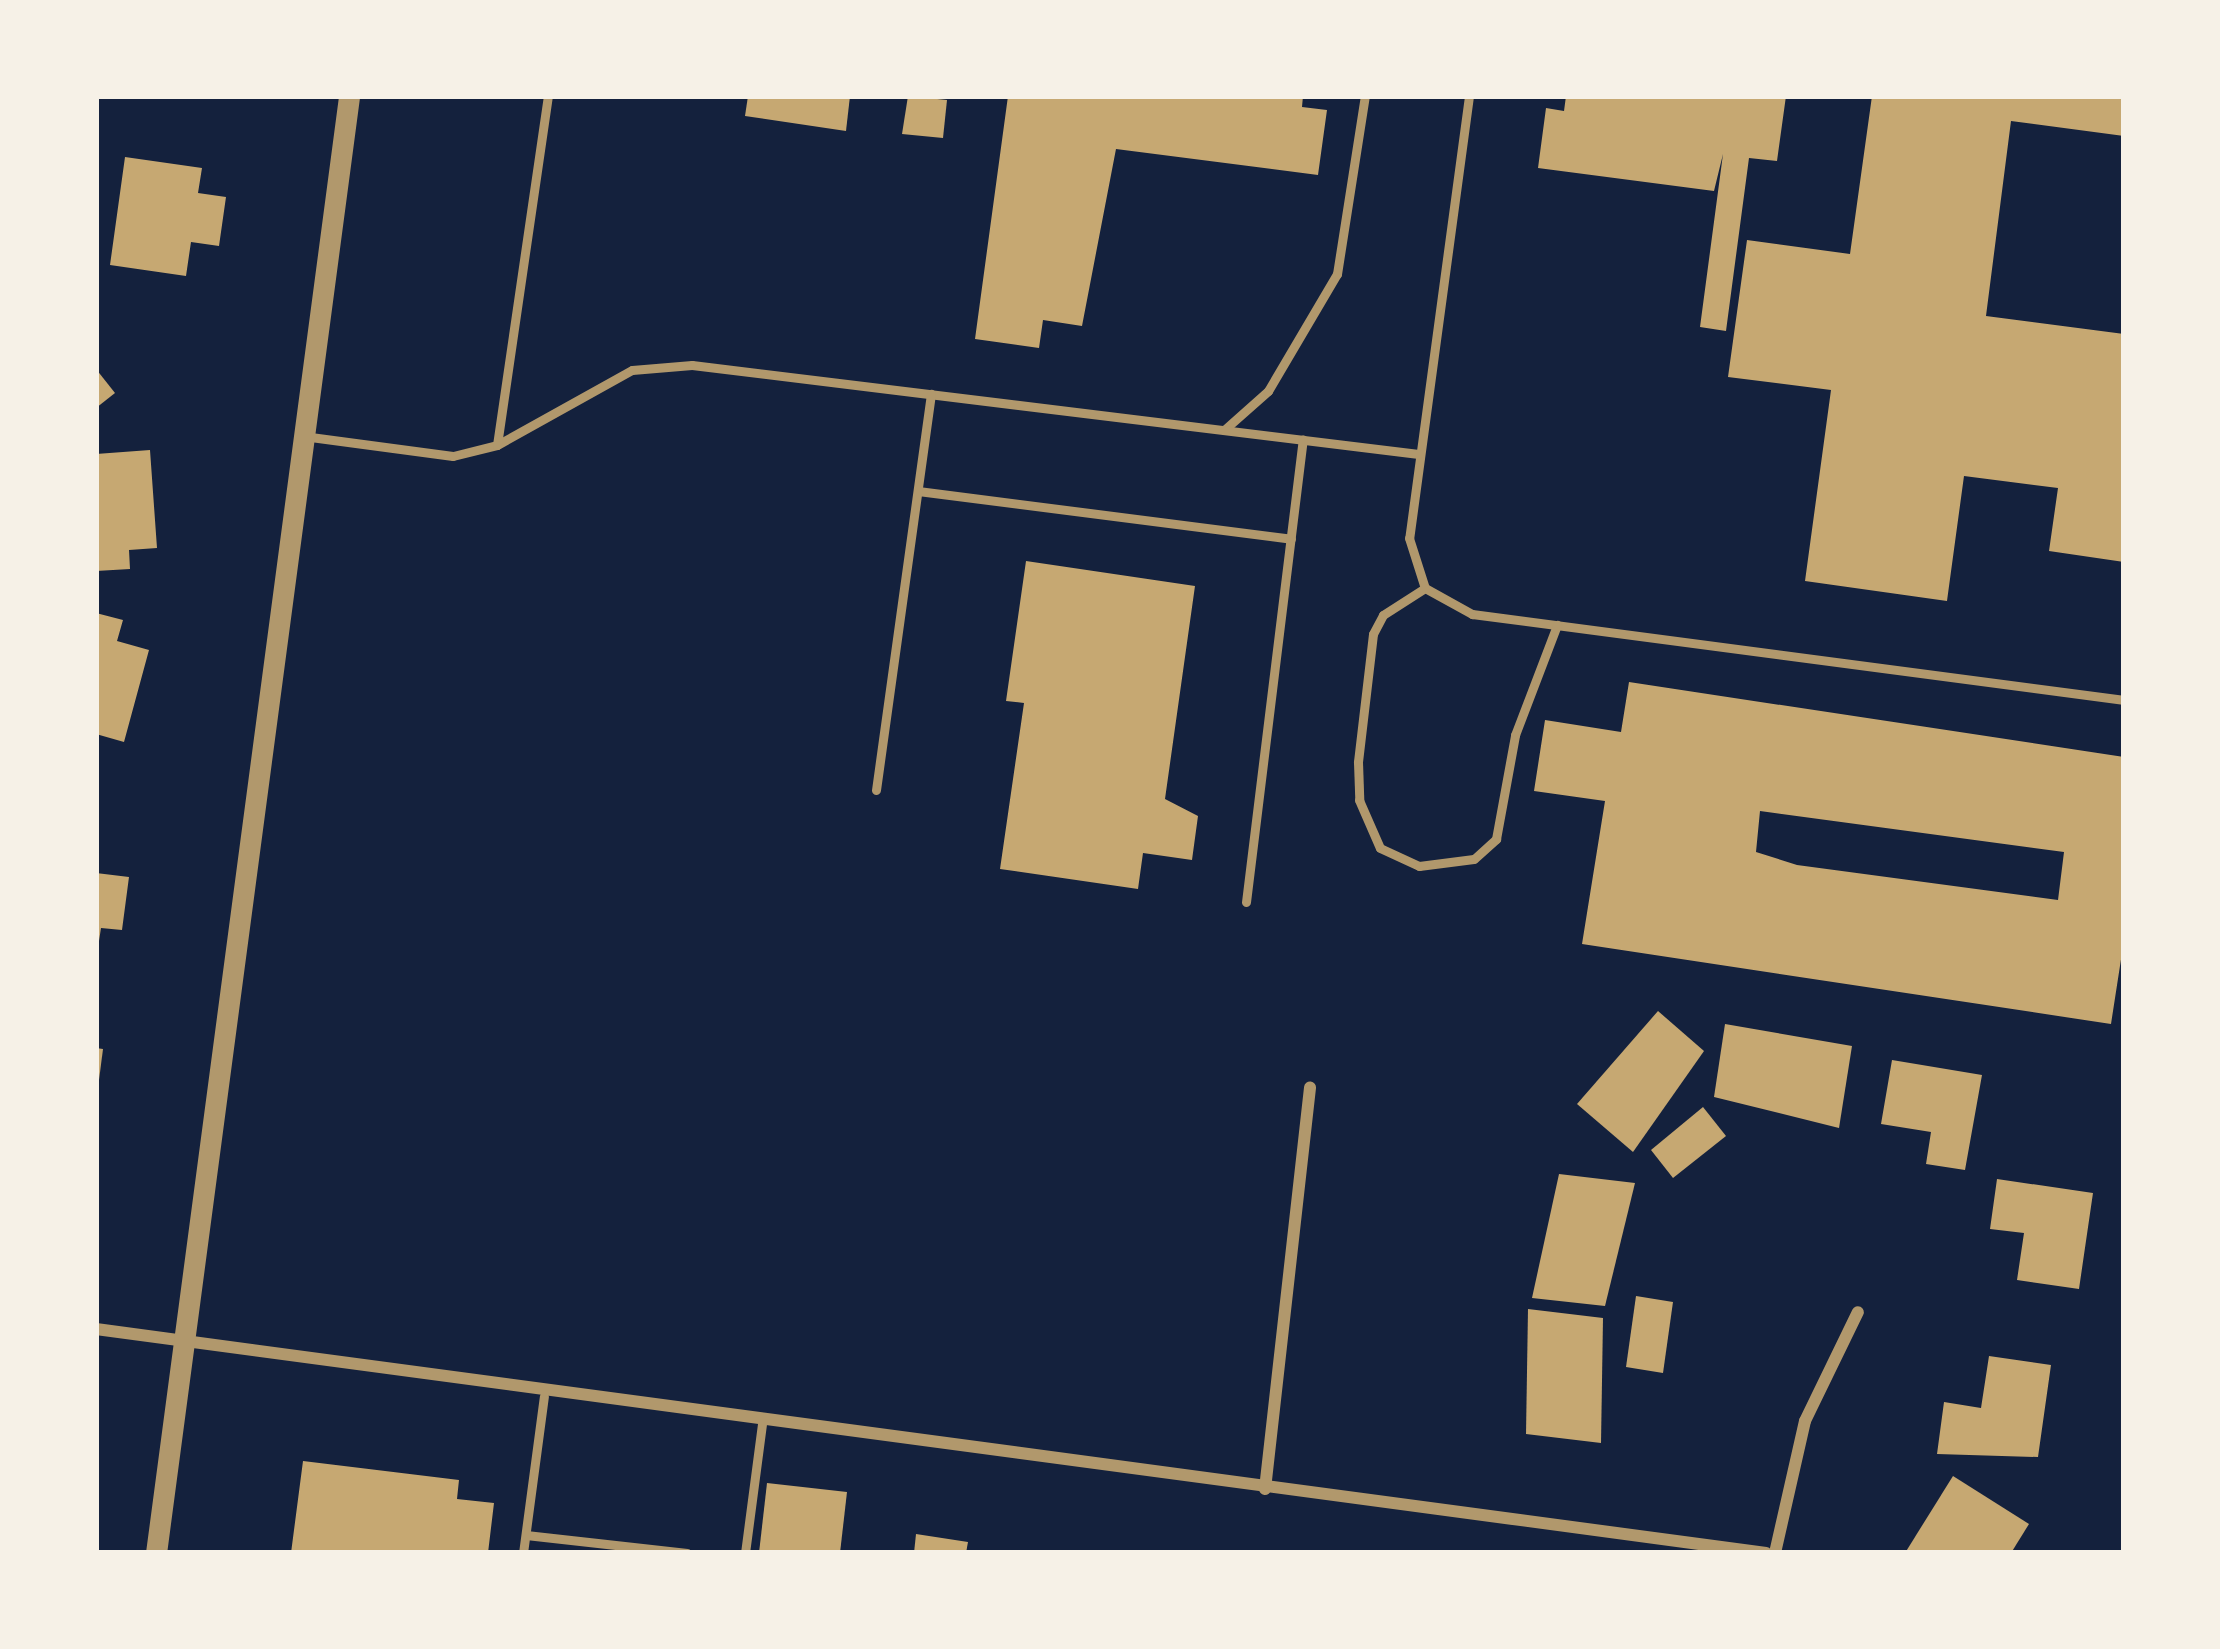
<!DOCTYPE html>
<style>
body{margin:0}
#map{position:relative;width:2220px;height:1649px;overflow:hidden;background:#14213d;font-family:Quicksand,sans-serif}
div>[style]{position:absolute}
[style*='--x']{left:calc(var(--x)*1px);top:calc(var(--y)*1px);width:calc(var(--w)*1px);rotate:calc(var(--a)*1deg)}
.building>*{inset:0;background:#c6a872}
.service>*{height:9px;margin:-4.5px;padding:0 4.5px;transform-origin:4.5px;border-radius:4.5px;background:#b1986c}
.minor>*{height:12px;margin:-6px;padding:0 6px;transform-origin:6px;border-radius:6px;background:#b1986c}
.tertiary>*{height:21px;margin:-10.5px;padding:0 10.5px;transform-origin:10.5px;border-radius:10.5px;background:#b1986c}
span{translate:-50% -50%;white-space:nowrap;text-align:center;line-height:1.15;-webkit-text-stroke:10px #f6f1e7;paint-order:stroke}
.frame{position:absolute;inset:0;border:99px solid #f6f1e7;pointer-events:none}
</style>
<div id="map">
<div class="building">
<i style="clip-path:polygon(748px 96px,850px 96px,846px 131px,745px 116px)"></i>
<i style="clip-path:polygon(908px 96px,947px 100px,943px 138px,902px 134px)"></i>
<i style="clip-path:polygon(1008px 96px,1303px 96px,1302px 107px,1327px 110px,1318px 175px,1116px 149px,1082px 326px,1043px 320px,1039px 348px,975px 339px)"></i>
<i style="clip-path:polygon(1566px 96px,1786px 96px,1777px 161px,1749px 158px,1726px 331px,1700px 327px,1723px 154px,1714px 191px,1538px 168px,1546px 108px,1564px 111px)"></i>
<i style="clip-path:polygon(1872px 96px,2124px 96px,2124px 136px,2011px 121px,1986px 316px,2124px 334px,2124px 562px,2049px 551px,2058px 488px,1964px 476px,1947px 601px,1805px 581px,1831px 390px,1728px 377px,1747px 240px,1850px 254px)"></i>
<i style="clip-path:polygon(125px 157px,202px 168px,198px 193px,226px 197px,219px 246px,191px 242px,186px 276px,110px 265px)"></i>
<i style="clip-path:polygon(96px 369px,115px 393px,96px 408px)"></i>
<i style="clip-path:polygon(150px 450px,157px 548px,129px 550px,130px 569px,96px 571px,96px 454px)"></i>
<i style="clip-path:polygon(1026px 561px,1195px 586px,1165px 799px,1198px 816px,1192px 860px,1143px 853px,1138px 889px,1000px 869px,1024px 703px,1006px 701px)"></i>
<i style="clip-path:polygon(96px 613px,123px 620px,117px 641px,149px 650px,124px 742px,96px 734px)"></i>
<i style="clip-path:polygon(evenodd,1629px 682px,2124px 757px,2124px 940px,2111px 1024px,1582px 944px,1605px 801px,1534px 791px,1545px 720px,1621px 732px,1629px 682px,1760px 811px,2064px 852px,2058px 900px,1797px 865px,1756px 852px,1760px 811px)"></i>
<i style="clip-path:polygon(96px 873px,129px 877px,122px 930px,101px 928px,99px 941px)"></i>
<i style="clip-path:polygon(1658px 1011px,1704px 1051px,1633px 1152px,1577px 1104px)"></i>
<i style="clip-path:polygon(1725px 1024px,1852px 1046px,1839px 1128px,1714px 1097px)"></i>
<i style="clip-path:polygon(96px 1048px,103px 1049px,99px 1080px,96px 1080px)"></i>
<i style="clip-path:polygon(1892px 1060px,1982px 1075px,1965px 1170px,1926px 1164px,1931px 1132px,1881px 1124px)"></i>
<i style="clip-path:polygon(1703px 1107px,1726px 1136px,1673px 1178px,1651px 1150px)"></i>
<i style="clip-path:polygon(1559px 1174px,1635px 1183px,1605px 1306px,1532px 1298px)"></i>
<i style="clip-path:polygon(1997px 1179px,2093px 1193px,2079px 1289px,2017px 1280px,2024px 1233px,1990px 1229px)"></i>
<i style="clip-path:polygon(1636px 1296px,1673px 1302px,1663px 1373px,1626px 1367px)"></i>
<i style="clip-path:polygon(1528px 1309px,1603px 1318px,1601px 1443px,1526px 1434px)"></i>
<i style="clip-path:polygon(1989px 1356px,2051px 1365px,2038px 1457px,1937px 1454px,1944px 1402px,1981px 1408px)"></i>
<i style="clip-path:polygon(303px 1461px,459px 1480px,457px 1499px,494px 1503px,488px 1553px,291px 1553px)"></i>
<i style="clip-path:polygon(1953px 1476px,2029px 1524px,2011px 1553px,1905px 1553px)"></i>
<i style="clip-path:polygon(767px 1483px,847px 1492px,840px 1553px,759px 1553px)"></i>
<i style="clip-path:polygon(916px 1534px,968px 1542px,966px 1553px,914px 1553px)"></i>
</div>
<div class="service">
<i style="--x:1469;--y:96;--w:446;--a:97.7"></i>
<i style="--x:1409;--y:538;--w:52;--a:72.3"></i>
<i style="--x:1425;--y:588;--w:54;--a:29"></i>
<i style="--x:1472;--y:614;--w:658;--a:7.51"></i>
<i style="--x:1224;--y:430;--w:59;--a:-41.6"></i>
<i style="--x:1268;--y:391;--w:136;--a:-59.5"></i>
<i style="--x:1337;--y:274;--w:180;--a:-81.1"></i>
<i style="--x:303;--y:436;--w:151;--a:7.6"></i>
<i style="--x:453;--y:456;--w:45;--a:-14"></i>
<i style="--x:497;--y:445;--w:154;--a:-29.1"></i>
<i style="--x:632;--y:370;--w:60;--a:-4.8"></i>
<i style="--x:692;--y:365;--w:732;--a:6.98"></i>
<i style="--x:497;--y:445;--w:353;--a:-81.7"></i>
<i style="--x:918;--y:491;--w:376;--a:7.3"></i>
<i style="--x:1425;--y:588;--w:50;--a:147.3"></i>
<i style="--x:1383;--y:615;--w:21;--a:118"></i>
<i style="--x:1373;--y:634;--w:129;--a:96.7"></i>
<i style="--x:1358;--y:762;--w:38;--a:88"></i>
<i style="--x:1359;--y:800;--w:52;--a:66.4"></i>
<i style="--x:1380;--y:848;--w:43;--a:24.8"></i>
<i style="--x:1419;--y:866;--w:55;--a:-7.3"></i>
<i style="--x:1474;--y:859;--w:30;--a:-42"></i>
<i style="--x:1496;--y:839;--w:106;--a:-79.6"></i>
<i style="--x:1515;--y:735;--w:118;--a:-69.1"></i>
<i style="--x:876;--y:790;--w:400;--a:-82.1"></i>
<i style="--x:1246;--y:902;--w:466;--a:-83"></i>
<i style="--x:526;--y:1535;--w:162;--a:6.4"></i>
<i style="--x:523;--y:1553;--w:158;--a:-82.4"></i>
<i style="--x:745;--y:1553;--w:130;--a:-82.5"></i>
</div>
<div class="minor">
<i style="--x:96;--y:1329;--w:1685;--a:7.64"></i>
<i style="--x:1265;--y:1489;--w:404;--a:-83.6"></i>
<i style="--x:1775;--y:1553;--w:135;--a:-77.2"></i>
<i style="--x:1805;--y:1421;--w:121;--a:-64.1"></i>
</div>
<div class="tertiary">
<i style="--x:156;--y:1553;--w:1470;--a:-82.45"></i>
</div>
<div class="frame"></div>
</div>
